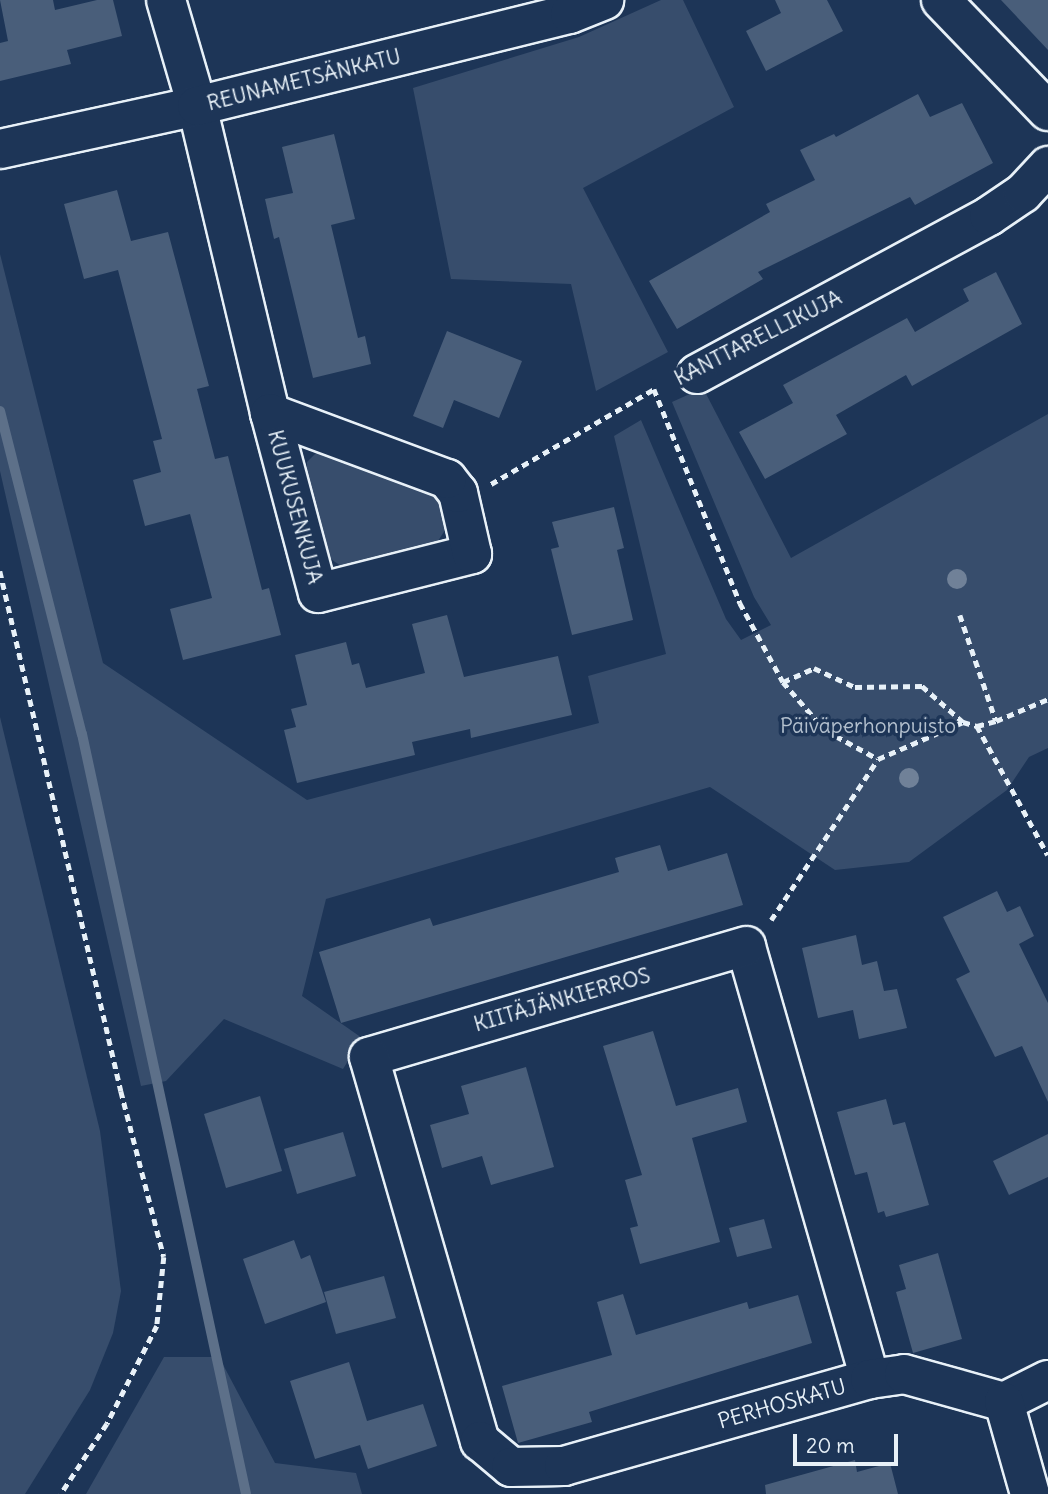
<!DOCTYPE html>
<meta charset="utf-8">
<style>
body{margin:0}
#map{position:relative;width:1048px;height:1494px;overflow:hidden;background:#1d3557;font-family:Delius,sans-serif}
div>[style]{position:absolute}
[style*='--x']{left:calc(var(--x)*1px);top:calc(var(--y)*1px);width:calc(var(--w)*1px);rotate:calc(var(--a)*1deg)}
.green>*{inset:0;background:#374d6c}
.stream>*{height:10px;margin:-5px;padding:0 5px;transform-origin:5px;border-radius:5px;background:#5d7089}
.building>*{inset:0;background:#495e7a}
.path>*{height:4.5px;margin-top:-2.25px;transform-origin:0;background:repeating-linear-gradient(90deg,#e8f1f8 0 7px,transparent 0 12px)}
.roads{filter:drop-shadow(2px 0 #e8f1f8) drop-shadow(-2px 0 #e8f1f8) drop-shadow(0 2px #e8f1f8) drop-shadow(0 -2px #e8f1f8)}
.minor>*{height:38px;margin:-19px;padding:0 19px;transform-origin:19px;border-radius:19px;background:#1d3557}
.trees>*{width:20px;height:20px;margin:-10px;border-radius:50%;background:#708198}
span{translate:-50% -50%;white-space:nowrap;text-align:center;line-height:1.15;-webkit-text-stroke:7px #1d3557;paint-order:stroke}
.street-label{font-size:21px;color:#e8f1f8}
.park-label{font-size:21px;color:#b3c0ce}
.scale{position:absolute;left:793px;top:1434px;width:105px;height:32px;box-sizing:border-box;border:4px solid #e8f1f8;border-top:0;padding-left:9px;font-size:21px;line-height:24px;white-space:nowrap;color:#e8f1f8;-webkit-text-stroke:5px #1d3557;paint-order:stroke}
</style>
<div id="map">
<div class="green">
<i style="clip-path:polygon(661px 0,683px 0,734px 107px,583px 188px,668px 352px,596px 391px,571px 284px,451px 279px,413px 88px,579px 37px)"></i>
<i style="clip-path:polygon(0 254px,103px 663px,307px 800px,599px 723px,588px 676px,666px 654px,614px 436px,641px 420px,726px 619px,741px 640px,771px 625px,754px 597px,672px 402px,703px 388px,791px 558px,1048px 414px,1048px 748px,1029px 757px,1007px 790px,909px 862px,835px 870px,710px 787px,326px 899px,302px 996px,362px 1038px,343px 1069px,224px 1019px,166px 1081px,141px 1086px,0 471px)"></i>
<i style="clip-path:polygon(324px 452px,425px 490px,438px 499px,447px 527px,438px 541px,343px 567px,335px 562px,330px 558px,307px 477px,307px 462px,316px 453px)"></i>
<i style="clip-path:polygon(0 717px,100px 1131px,121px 1291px,113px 1333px,90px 1390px,25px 1494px,0 1494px)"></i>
<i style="clip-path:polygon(164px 1357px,219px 1357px,275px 1463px,356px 1473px,362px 1494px,86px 1494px)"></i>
</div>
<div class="stream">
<i style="--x:0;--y:411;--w:333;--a:75.8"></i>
<i style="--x:82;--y:734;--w:777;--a:77.82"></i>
</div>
<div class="building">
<i style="clip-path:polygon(0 0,53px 0,55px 10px,97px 0,113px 0,122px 36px,67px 50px,71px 64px,0 81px,0 43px,8px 41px)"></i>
<i style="clip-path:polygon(775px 0,827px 0,843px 31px,766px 71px,746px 31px,781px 13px)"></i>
<i style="clip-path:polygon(1001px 0,1048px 0,1048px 50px)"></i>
<i style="clip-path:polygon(918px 94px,930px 117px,962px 103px,993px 163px,915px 205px,910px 197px,758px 272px,763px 279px,677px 329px,649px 281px,770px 212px,766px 204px,815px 180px,800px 150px,834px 134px,836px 137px)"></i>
<i style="clip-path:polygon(334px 134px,355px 219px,331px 225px,358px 338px,365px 336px,371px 364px,313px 378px,279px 237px,274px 239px,265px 199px,293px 193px,282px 147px)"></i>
<i style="clip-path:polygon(117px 190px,131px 241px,168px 232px,209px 386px,197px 389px,215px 459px,228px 456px,262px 590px,269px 588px,281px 635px,183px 660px,170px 609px,212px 598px,190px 514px,145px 526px,133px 480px,161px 472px,153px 441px,162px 439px,118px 270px,84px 279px,64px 204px)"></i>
<i style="clip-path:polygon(996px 272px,1022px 324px,912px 386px,906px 375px,836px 415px,847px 434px,765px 479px,739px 432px,793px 403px,783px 385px,907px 318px,915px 332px,969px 301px,963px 289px)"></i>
<i style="clip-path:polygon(447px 331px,522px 361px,499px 418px,454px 400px,443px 428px,413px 416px)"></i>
<i style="clip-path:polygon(614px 507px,624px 548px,617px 550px,633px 620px,572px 635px,551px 549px,559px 547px,552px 522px)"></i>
<i style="clip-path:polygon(447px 615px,464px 677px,558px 656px,572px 715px,471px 738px,470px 729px,412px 742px,415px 755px,297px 783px,284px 730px,296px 727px,291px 709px,307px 705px,295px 655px,346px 642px,352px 665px,359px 663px,366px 688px,425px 673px,412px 624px)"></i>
<i style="clip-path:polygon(660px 845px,668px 871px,727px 853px,743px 905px,341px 1023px,319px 952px,430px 918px,433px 926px,619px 872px,615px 858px)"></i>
<i style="clip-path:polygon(997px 891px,1007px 912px,1020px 906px,1034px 936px,1019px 944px,1048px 1003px,1048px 1102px,1022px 1046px,995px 1057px,956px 979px,970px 972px,943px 917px)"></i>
<i style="clip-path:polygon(856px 935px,862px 965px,877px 961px,884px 991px,897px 989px,907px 1028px,859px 1039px,853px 1010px,818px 1018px,802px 948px)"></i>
<i style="clip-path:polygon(653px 1031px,676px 1106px,738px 1088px,747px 1122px,692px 1138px,720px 1242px,640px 1264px,630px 1228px,638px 1226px,625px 1180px,642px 1175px,603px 1046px)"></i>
<i style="clip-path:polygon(526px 1067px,554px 1167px,491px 1185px,482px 1156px,442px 1168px,430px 1125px,469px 1114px,461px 1086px)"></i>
<i style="clip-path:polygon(260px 1096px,282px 1171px,226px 1188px,204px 1114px)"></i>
<i style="clip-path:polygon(886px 1099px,893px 1125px,905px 1122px,929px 1205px,886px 1217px,884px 1211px,878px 1213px,867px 1172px,855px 1175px,837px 1112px)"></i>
<i style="clip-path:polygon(343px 1132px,356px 1176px,297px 1194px,284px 1149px)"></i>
<i style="clip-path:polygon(1048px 1134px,1048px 1177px,1009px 1195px,993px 1161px)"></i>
<i style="clip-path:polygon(764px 1219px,772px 1248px,737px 1257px,729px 1228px)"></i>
<i style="clip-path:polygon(294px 1240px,301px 1259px,310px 1255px,326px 1302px,265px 1324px,243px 1259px)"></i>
<i style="clip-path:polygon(938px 1253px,962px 1339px,913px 1353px,896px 1292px,906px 1289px,899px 1265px)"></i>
<i style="clip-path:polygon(384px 1276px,396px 1318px,336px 1334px,324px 1292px)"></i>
<i style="clip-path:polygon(623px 1294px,636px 1335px,747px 1302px,749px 1309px,798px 1295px,812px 1343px,589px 1412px,592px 1422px,518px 1443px,502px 1386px,612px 1355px,597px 1302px)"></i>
<i style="clip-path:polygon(349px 1362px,367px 1421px,423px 1404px,437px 1446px,368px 1469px,360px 1445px,315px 1459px,290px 1381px)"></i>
<i style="clip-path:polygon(855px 1460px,857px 1472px,890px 1463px,898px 1494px,766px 1494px,765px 1485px)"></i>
</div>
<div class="path">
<i style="--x:654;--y:389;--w:231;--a:68.1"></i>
<i style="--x:740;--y:603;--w:90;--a:61.4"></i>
<i style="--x:783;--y:682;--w:64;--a:48.8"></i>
<i style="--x:825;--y:730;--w:60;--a:28.7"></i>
<i style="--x:491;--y:484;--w:191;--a:-30.2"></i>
<i style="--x:0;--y:571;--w:534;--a:76.9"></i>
<i style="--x:121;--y:1091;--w:171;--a:75.5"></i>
<i style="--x:164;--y:1257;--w:69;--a:95.8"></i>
<i style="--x:157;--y:1326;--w:110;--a:117"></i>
<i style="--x:107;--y:1424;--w:84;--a:123.3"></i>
<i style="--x:960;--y:615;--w:112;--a:71.2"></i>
<i style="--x:783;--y:682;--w:34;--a:-24"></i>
<i style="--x:814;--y:668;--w:45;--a:24.9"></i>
<i style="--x:855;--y:687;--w:67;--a:-0.9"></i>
<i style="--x:922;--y:686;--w:55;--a:41.3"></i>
<i style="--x:977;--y:726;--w:147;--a:61.2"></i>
<i style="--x:771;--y:920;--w:193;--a:-56.4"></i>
<i style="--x:878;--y:759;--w:93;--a:-23.5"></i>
<i style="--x:963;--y:722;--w:15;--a:16"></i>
<i style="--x:977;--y:726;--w:20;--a:-15"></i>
<i style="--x:996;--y:721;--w:56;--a:-22.9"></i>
</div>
<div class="roads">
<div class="minor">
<i style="--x:166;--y:0;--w:110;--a:73.7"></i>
<i style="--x:197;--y:106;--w:316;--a:76.6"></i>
<i style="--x:270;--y:413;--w:186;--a:75.1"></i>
<i style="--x:318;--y:593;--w:159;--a:-14.2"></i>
<i style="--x:472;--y:554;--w:63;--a:-102.9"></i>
<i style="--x:458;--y:493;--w:18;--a:-128"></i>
<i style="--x:447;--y:479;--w:189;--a:-159.6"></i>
<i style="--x:941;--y:0;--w:154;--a:46.1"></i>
<i style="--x:0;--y:149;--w:202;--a:-12.3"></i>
<i style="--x:197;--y:106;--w:384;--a:-13.9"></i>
<i style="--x:570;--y:14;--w:37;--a:-22"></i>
<i style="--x:697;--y:374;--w:332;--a:-28.4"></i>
<i style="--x:989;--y:216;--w:41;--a:-34.1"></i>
<i style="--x:1023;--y:193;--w:37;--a:-47"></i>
<i style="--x:870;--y:1379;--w:450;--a:-106"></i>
<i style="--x:746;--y:946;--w:393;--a:163.6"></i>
<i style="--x:369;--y:1057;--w:400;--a:73.9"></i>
<i style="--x:480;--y:1441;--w:40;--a:40"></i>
<i style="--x:511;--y:1467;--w:53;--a:-1.1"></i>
<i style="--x:564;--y:1466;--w:318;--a:-15.9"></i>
<i style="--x:870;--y:1379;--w:34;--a:-8"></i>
<i style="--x:904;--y:1374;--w:104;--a:15.6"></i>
<i style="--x:1004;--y:1402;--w:49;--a:-26.6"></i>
<i style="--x:1004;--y:1402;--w:96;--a:74.2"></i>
</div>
</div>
<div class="trees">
<i style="left:957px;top:579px"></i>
<i style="left:909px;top:778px"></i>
</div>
<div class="street-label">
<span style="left:304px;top:80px;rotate:-14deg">REUNAMETSÄNKATU</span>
<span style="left:758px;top:338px;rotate:-27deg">KANTTARELLIKUJA</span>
<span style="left:295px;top:507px;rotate:75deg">KUUKUSENKUJA</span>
<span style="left:562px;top:1000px;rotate:-16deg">KIITÄJÄNKIERROS</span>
<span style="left:782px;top:1404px;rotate:-16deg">PERHOSKATU</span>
</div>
<div class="park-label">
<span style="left:868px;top:726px">Päiväperhonpuisto</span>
</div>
<div class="scale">20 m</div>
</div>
